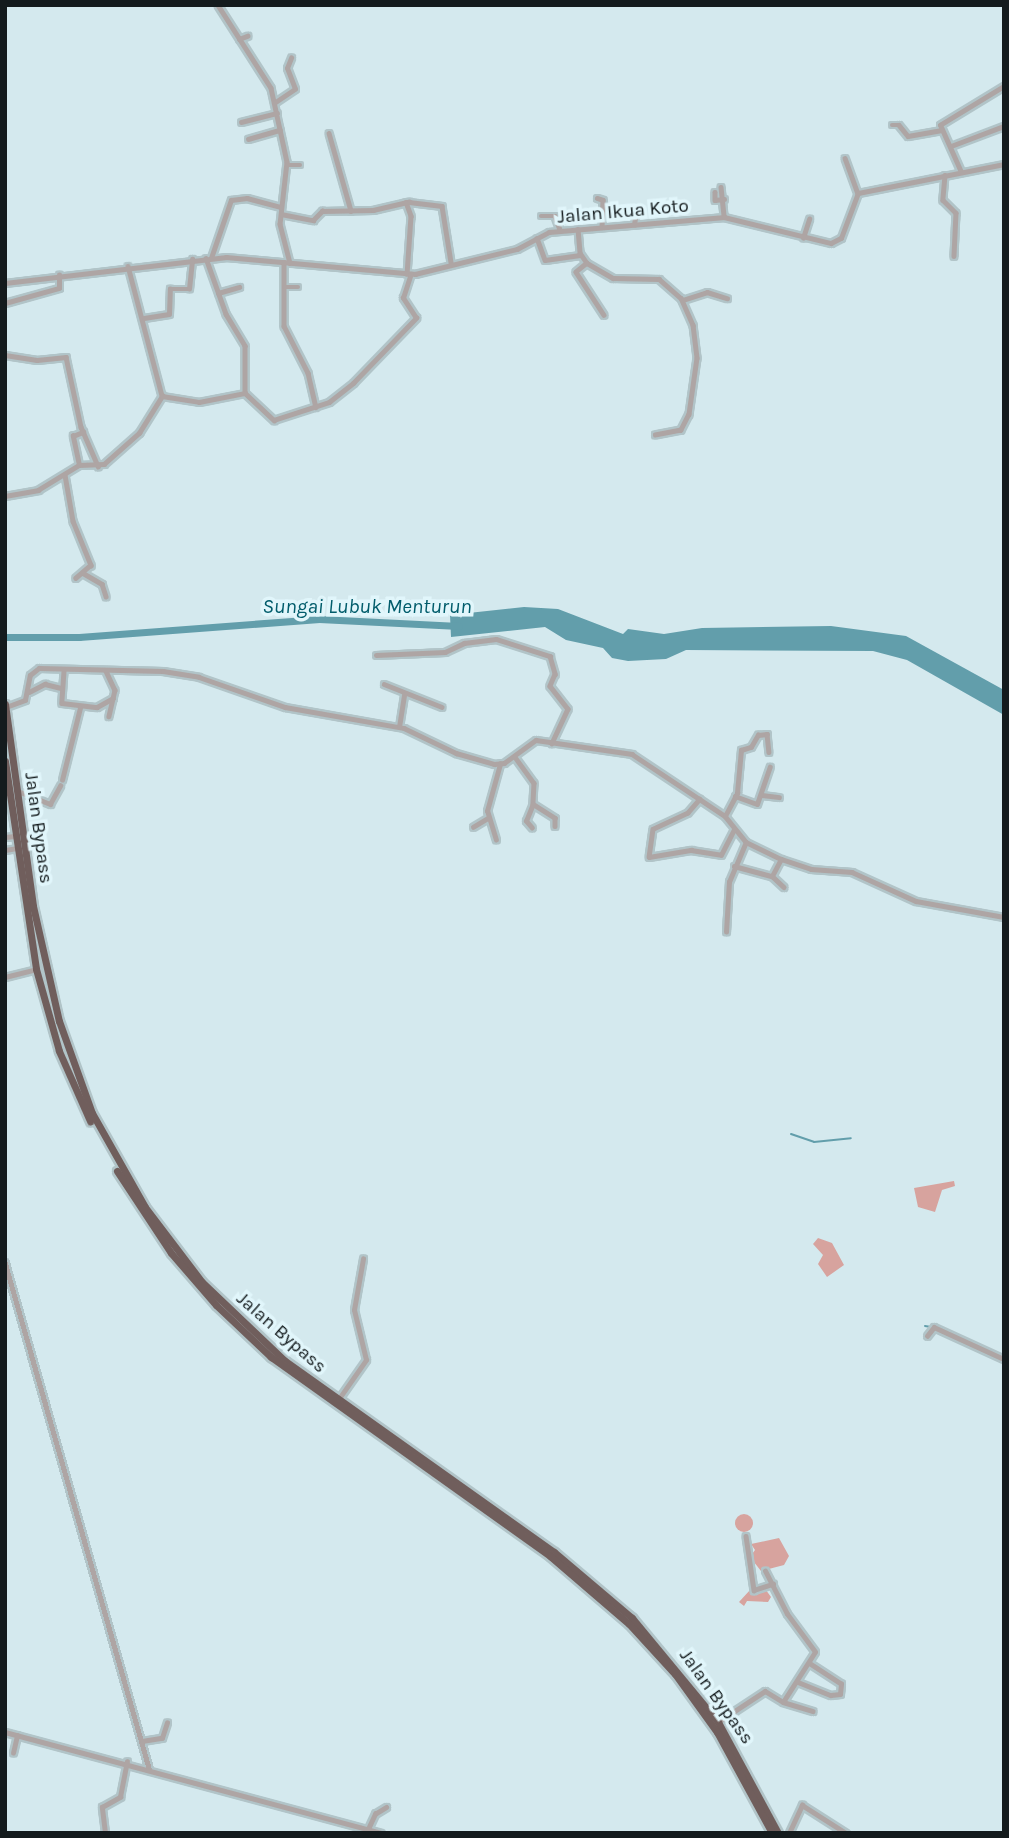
<!DOCTYPE html>
<style>
body{margin:0}
#map{position:relative;width:1009px;height:1838px;overflow:hidden;background:#d4e9ee;font-family:Karla,sans-serif}
div>[style]{position:absolute}
[style*='--x']{left:calc(var(--x)*1px);top:calc(var(--y)*1px);width:calc(var(--w)*1px);rotate:calc(var(--a)*1deg)}
.green>*{inset:0;background:#d7a39e}
.round{border-radius:50%}
.water>*{inset:0;background:#629eab}
.stream>*{height:2px;margin:-1px;padding:0 1px;transform-origin:1px;border-radius:1px;background:#629eab}
.river>*{height:7px;margin:-3.5px;padding:0 3.5px;transform-origin:3.5px;border-radius:3.5px;background:#629eab}
.roads{filter:drop-shadow(2px 0 #b1c4c8) drop-shadow(-2px 0 #b1c4c8) drop-shadow(0 2px #b1c4c8) drop-shadow(0 -2px #b1c4c8)}
.minor>*{height:4.5px;margin:-2.25px;padding:0 2.25px;transform-origin:2.25px;border-radius:2.25px;background:#aea5a4}
.highway>*{height:7px;margin:-3.5px;padding:0 3.5px;transform-origin:3.5px;border-radius:3.5px;background:#705e5c}
span{translate:-50% -50%;white-space:nowrap;text-align:center;line-height:1.15;-webkit-text-stroke:7px #e1f6fb;paint-order:stroke}
.street-label{font-size:19px;color:#141b1d}
.water-label{font-size:21px;color:#015c6b;font-style:italic}
.frame{position:absolute;inset:0;border:7px solid #141b1d;pointer-events:none}
</style>
<div id="map">
<div class="green">
<i style="clip-path:polygon(954px 1181px,955px 1186px,942px 1190px,935px 1212px,918px 1207px,914px 1188px)"></i>
<i style="clip-path:polygon(818px 1238px,832px 1243px,844px 1265px,827px 1277px,818px 1264px,823px 1255px,813px 1244px)"></i>
<i class="round" style="left:735px;top:1514px;width:18px;height:18px"></i>
<i style="clip-path:polygon(779px 1538px,789px 1556px,784px 1565px,761px 1571px,750px 1557px,755px 1550px,751px 1544px)"></i>
<i style="clip-path:polygon(763px 1586px,771px 1597px,768px 1602px,747px 1601px,744px 1606px,739px 1602px,750px 1590px)"></i>
</div>
<div class="water">
<i style="clip-path:polygon(524px 607px,558px 609px,623px 634px,628px 629px,664px 634px,702px 628px,831px 626px,906px 636px,1004px 690px,1004px 715px,907px 660px,873px 651px,686px 650px,666px 659px,628px 661px,612px 658px,603px 648px,566px 640px,545px 627px,451px 637px,450px 615px)"></i>
</div>
<div class="stream">
<i style="--x:791;--y:1134;--w:24;--a:19"></i>
<i style="--x:814;--y:1142;--w:37;--a:-6"></i>
<i style="--x:925;--y:1326;--w:6;--a:9"></i>
<i style="--x:942;--y:1333;--w:20;--a:27"></i>
</div>
<div class="river">
<i style="--x:5;--y:637;--w:74;--a:0"></i>
<i style="--x:79;--y:637;--w:241;--a:-4.3"></i>
<i style="--x:319;--y:619;--w:140;--a:2.9"></i>
</div>
<div class="roads">
<div class="minor">
<i style="--x:218;--y:5;--w:98;--a:57.4"></i>
<i style="--x:271;--y:88;--w:76;--a:77.8"></i>
<i style="--x:287;--y:162;--w:62;--a:96.4"></i>
<i style="--x:280;--y:224;--w:40;--a:75.6"></i>
<i style="--x:239;--y:39;--w:9;--a:-21"></i>
<i style="--x:274;--y:103;--w:25;--a:-34"></i>
<i style="--x:295;--y:89;--w:22;--a:-111"></i>
<i style="--x:287;--y:68;--w:11;--a:-68"></i>
<i style="--x:241;--y:122;--w:37;--a:-14"></i>
<i style="--x:892;--y:125;--w:7;--a:0"></i>
<i style="--x:899;--y:125;--w:14;--a:51"></i>
<i style="--x:908;--y:136;--w:34;--a:-10"></i>
<i style="--x:329;--y:133;--w:81;--a:74.2"></i>
<i style="--x:248;--y:139;--w:33;--a:-16"></i>
<i style="--x:951;--y:146;--w:57;--a:-20.7"></i>
<i style="--x:845;--y:158;--w:37;--a:70"></i>
<i style="--x:287;--y:165;--w:13;--a:0"></i>
<i style="--x:961;--y:172;--w:51;--a:-114.1"></i>
<i style="--x:940;--y:125;--w:75;--a:-31.4"></i>
<i style="--x:945;--y:175;--w:25;--a:95"></i>
<i style="--x:943;--y:200;--w:18;--a:45"></i>
<i style="--x:956;--y:213;--w:43;--a:92.7"></i>
<i style="--x:721;--y:187;--w:30;--a:84"></i>
<i style="--x:715;--y:192;--w:8;--a:90"></i>
<i style="--x:715;--y:200;--w:9;--a:-6"></i>
<i style="--x:597;--y:198;--w:6;--a:18"></i>
<i style="--x:603;--y:200;--w:26;--a:92"></i>
<i style="--x:406;--y:202;--w:15;--a:70"></i>
<i style="--x:411;--y:216;--w:58;--a:93.9"></i>
<i style="--x:281;--y:214;--w:33;--a:11"></i>
<i style="--x:313;--y:220;--w:13;--a:-45"></i>
<i style="--x:322;--y:211;--w:51;--a:-1.1"></i>
<i style="--x:373;--y:210;--w:37;--a:-13"></i>
<i style="--x:409;--y:202;--w:33;--a:7"></i>
<i style="--x:442;--y:206;--w:57;--a:80.9"></i>
<i style="--x:541;--y:216;--w:14;--a:0"></i>
<i style="--x:555;--y:216;--w:15;--a:70"></i>
<i style="--x:634;--y:225;--w:14;--a:-82"></i>
<i style="--x:578;--y:229;--w:24;--a:85"></i>
<i style="--x:580;--y:253;--w:12;--a:55"></i>
<i style="--x:587;--y:263;--w:30;--a:30"></i>
<i style="--x:613;--y:278;--w:46;--a:1.2"></i>
<i style="--x:659;--y:279;--w:29;--a:41"></i>
<i style="--x:681;--y:298;--w:30;--a:66"></i>
<i style="--x:693;--y:325;--w:33;--a:83"></i>
<i style="--x:697;--y:358;--w:57;--a:98.1"></i>
<i style="--x:689;--y:414;--w:18;--a:117"></i>
<i style="--x:681;--y:430;--w:26;--a:169"></i>
<i style="--x:537;--y:238;--w:23;--a:70"></i>
<i style="--x:545;--y:260;--w:35;--a:-8"></i>
<i style="--x:803;--y:238;--w:20;--a:-72"></i>
<i style="--x:206;--y:258;--w:59;--a:70.3"></i>
<i style="--x:226;--y:314;--w:37;--a:59"></i>
<i style="--x:245;--y:346;--w:47;--a:90"></i>
<i style="--x:211;--y:258;--w:61;--a:-71"></i>
<i style="--x:231;--y:200;--w:16;--a:-7"></i>
<i style="--x:247;--y:198;--w:35;--a:15"></i>
<i style="--x:284;--y:262;--w:64;--a:90"></i>
<i style="--x:284;--y:326;--w:53;--a:62.9"></i>
<i style="--x:308;--y:373;--w:35;--a:77"></i>
<i style="--x:587;--y:263;--w:14;--a:141"></i>
<i style="--x:576;--y:272;--w:51;--a:56.9"></i>
<i style="--x:128;--y:266;--w:134;--a:75.3"></i>
<i style="--x:5;--y:283;--w:223;--a:-6.7"></i>
<i style="--x:226;--y:257;--w:190;--a:5.1"></i>
<i style="--x:415;--y:274;--w:105;--a:-13.8"></i>
<i style="--x:517;--y:249;--w:36;--a:-28"></i>
<i style="--x:549;--y:232;--w:176;--a:-4.9"></i>
<i style="--x:724;--y:217;--w:110;--a:13.7"></i>
<i style="--x:831;--y:243;--w:11;--a:-27"></i>
<i style="--x:841;--y:238;--w:48;--a:-69.3"></i>
<i style="--x:858;--y:193;--w:149;--a:-11.2"></i>
<i style="--x:284;--y:287;--w:14;--a:0"></i>
<i style="--x:218;--y:293;--w:22;--a:-16"></i>
<i style="--x:683;--y:300;--w:25;--a:-18"></i>
<i style="--x:707;--y:292;--w:21;--a:17"></i>
<i style="--x:5;--y:303;--w:56;--a:-15.5"></i>
<i style="--x:59;--y:288;--w:13;--a:-90"></i>
<i style="--x:144;--y:318;--w:25;--a:-9"></i>
<i style="--x:169;--y:314;--w:25;--a:-88"></i>
<i style="--x:170;--y:289;--w:19;--a:0"></i>
<i style="--x:189;--y:289;--w:30;--a:-84"></i>
<i style="--x:5;--y:355;--w:32;--a:9"></i>
<i style="--x:37;--y:360;--w:29;--a:-6"></i>
<i style="--x:66;--y:357;--w:72;--a:77.9"></i>
<i style="--x:81;--y:427;--w:43;--a:66.4"></i>
<i style="--x:79;--y:465;--w:30;--a:-102"></i>
<i style="--x:73;--y:436;--w:11;--a:-22"></i>
<i style="--x:65;--y:475;--w:47;--a:80.1"></i>
<i style="--x:73;--y:521;--w:48;--a:67.8"></i>
<i style="--x:91;--y:565;--w:20;--a:139"></i>
<i style="--x:5;--y:496;--w:34;--a:-10"></i>
<i style="--x:38;--y:490;--w:48;--a:-31.4"></i>
<i style="--x:79;--y:465;--w:25;--a:-2"></i>
<i style="--x:104;--y:464;--w:47;--a:-41.5"></i>
<i style="--x:139;--y:433;--w:44;--a:-58.1"></i>
<i style="--x:162;--y:396;--w:37;--a:9"></i>
<i style="--x:199;--y:402;--w:47;--a:-11.1"></i>
<i style="--x:245;--y:393;--w:40;--a:43"></i>
<i style="--x:274;--y:420;--w:58;--a:-18.1"></i>
<i style="--x:329;--y:402;--w:31;--a:-38"></i>
<i style="--x:353;--y:383;--w:91;--a:-45.9"></i>
<i style="--x:416;--y:318;--w:24;--a:-123"></i>
<i style="--x:403;--y:298;--w:25;--a:-72"></i>
<i style="--x:83;--y:573;--w:22;--a:30"></i>
<i style="--x:102;--y:584;--w:13;--a:72"></i>
<i style="--x:376;--y:655;--w:69;--a:-2.5"></i>
<i style="--x:445;--y:652;--w:21;--a:-25"></i>
<i style="--x:464;--y:643;--w:32;--a:-7"></i>
<i style="--x:496;--y:639;--w:57;--a:17.5"></i>
<i style="--x:550;--y:656;--w:19;--a:74"></i>
<i style="--x:555;--y:674;--w:13;--a:113"></i>
<i style="--x:550;--y:686;--w:29;--a:52"></i>
<i style="--x:568;--y:709;--w:38;--a:115"></i>
<i style="--x:64;--y:671;--w:32;--a:94"></i>
<i style="--x:62;--y:703;--w:35;--a:7"></i>
<i style="--x:97;--y:707;--w:18;--a:-29"></i>
<i style="--x:106;--y:671;--w:21;--a:65"></i>
<i style="--x:115;--y:690;--w:27;--a:103"></i>
<i style="--x:384;--y:684;--w:62;--a:21.6"></i>
<i style="--x:29;--y:692;--w:18;--a:-27"></i>
<i style="--x:45;--y:684;--w:16;--a:14"></i>
<i style="--x:6;--y:707;--w:20;--a:-20"></i>
<i style="--x:25;--y:700;--w:25;--a:-79"></i>
<i style="--x:30;--y:675;--w:11;--a:-38"></i>
<i style="--x:39;--y:668;--w:124;--a:1.4"></i>
<i style="--x:163;--y:671;--w:36;--a:9"></i>
<i style="--x:199;--y:677;--w:91;--a:19.2"></i>
<i style="--x:285;--y:707;--w:121;--a:10"></i>
<i style="--x:404;--y:728;--w:58;--a:25.7"></i>
<i style="--x:456;--y:753;--w:40;--a:16"></i>
<i style="--x:494;--y:764;--w:10;--a:-6"></i>
<i style="--x:504;--y:763;--w:39;--a:-36"></i>
<i style="--x:536;--y:740;--w:97;--a:8.3"></i>
<i style="--x:632;--y:754;--w:112;--a:33.7"></i>
<i style="--x:725;--y:816;--w:33;--a:51"></i>
<i style="--x:746;--y:842;--w:39;--a:26"></i>
<i style="--x:781;--y:859;--w:32;--a:18"></i>
<i style="--x:811;--y:869;--w:41;--a:4.2"></i>
<i style="--x:852;--y:872;--w:70;--a:24.4"></i>
<i style="--x:916;--y:901;--w:89;--a:10.3"></i>
<i style="--x:399;--y:727;--w:33;--a:-81"></i>
<i style="--x:515;--y:757;--w:32;--a:54"></i>
<i style="--x:534;--y:783;--w:21;--a:93"></i>
<i style="--x:533;--y:804;--w:26;--a:32"></i>
<i style="--x:555;--y:818;--w:8;--a:90"></i>
<i style="--x:62;--y:780;--w:74;--a:-76"></i>
<i style="--x:18;--y:791;--w:35;--a:22"></i>
<i style="--x:50;--y:804;--w:21;--a:-61"></i>
<i style="--x:762;--y:795;--w:17;--a:7"></i>
<i style="--x:735;--y:796;--w:23;--a:20"></i>
<i style="--x:757;--y:804;--w:39;--a:-71"></i>
<i style="--x:700;--y:799;--w:18;--a:131"></i>
<i style="--x:688;--y:813;--w:38;--a:155"></i>
<i style="--x:653;--y:829;--w:28;--a:98"></i>
<i style="--x:649;--y:857;--w:43;--a:-9.5"></i>
<i style="--x:691;--y:850;--w:30;--a:9"></i>
<i style="--x:721;--y:855;--w:29;--a:-63"></i>
<i style="--x:725;--y:816;--w:26;--a:-62"></i>
<i style="--x:737;--y:793;--w:43;--a:-84.7"></i>
<i style="--x:741;--y:750;--w:10;--a:-17"></i>
<i style="--x:751;--y:747;--w:14;--a:-60"></i>
<i style="--x:758;--y:735;--w:9;--a:-6"></i>
<i style="--x:767;--y:734;--w:18;--a:84"></i>
<i style="--x:473;--y:827;--w:17;--a:-31"></i>
<i style="--x:532;--y:828;--w:9;--a:-131"></i>
<i style="--x:526;--y:821;--w:18;--a:-68"></i>
<i style="--x:5;--y:837;--w:10;--a:-6"></i>
<i style="--x:496;--y:840;--w:30;--a:-107"></i>
<i style="--x:487;--y:811;--w:49;--a:-74.5"></i>
<i style="--x:5;--y:850;--w:13;--a:-9"></i>
<i style="--x:734;--y:866;--w:39;--a:15"></i>
<i style="--x:772;--y:876;--w:19;--a:-62"></i>
<i style="--x:772;--y:876;--w:16;--a:43"></i>
<i style="--x:726;--y:932;--w:50;--a:-86.6"></i>
<i style="--x:729;--y:882;--w:43;--a:-67"></i>
<i style="--x:5;--y:977;--w:32;--a:-14"></i>
<i style="--x:5;--y:1262;--w:526;--a:74.11"></i>
<i style="--x:927;--y:1336;--w:11;--a:-52"></i>
<i style="--x:934;--y:1327;--w:77;--a:24.6"></i>
<i style="--x:338;--y:1400;--w:49;--a:-55"></i>
<i style="--x:366;--y:1360;--w:51;--a:-103.5"></i>
<i style="--x:354;--y:1310;--w:52;--a:-80"></i>
<i style="--x:746;--y:1536;--w:55;--a:81.6"></i>
<i style="--x:754;--y:1590;--w:20;--a:-18"></i>
<i style="--x:798;--y:1682;--w:35;--a:22"></i>
<i style="--x:831;--y:1695;--w:9;--a:-6"></i>
<i style="--x:840;--y:1694;--w:10;--a:-84"></i>
<i style="--x:841;--y:1684;--w:38;--a:-147"></i>
<i style="--x:783;--y:1702;--w:31;--a:17"></i>
<i style="--x:718;--y:1722;--w:56;--a:-33.4"></i>
<i style="--x:765;--y:1691;--w:21;--a:31"></i>
<i style="--x:783;--y:1702;--w:59;--a:-57.4"></i>
<i style="--x:815;--y:1652;--w:47;--a:-126.4"></i>
<i style="--x:787;--y:1614;--w:48;--a:-117.1"></i>
<i style="--x:5;--y:1732;--w:389;--a:15"></i>
<i style="--x:142;--y:1741;--w:20;--a:-9"></i>
<i style="--x:162;--y:1738;--w:16;--a:-72"></i>
<i style="--x:13;--y:1753;--w:18;--a:-77"></i>
<i style="--x:368;--y:1829;--w:17;--a:-65"></i>
<i style="--x:375;--y:1814;--w:13;--a:-32"></i>
<i style="--x:105;--y:1833;--w:26;--a:-97"></i>
<i style="--x:102;--y:1807;--w:21;--a:-29"></i>
<i style="--x:120;--y:1797;--w:36;--a:-79"></i>
<i style="--x:789;--y:1833;--w:31;--a:-65"></i>
<i style="--x:802;--y:1805;--w:52;--a:32.5"></i>
</div>
<div class="highway">
<i style="--x:5;--y:704;--w:204;--a:82.1"></i>
<i style="--x:33;--y:906;--w:118;--a:77.3"></i>
<i style="--x:59;--y:1021;--w:98;--a:70.3"></i>
<i style="--x:92;--y:1113;--w:108;--a:60.6"></i>
<i style="--x:145;--y:1207;--w:94;--a:52.8"></i>
<i style="--x:202;--y:1282;--w:115;--a:43.6"></i>
<i style="--x:285;--y:1361;--w:330;--a:35.4"></i>
<i style="--x:554;--y:1552;--w:102;--a:40.2"></i>
<i style="--x:632;--y:1618;--w:135;--a:50.4"></i>
<i style="--x:718;--y:1722;--w:126;--a:61.6"></i>
<i style="--x:5;--y:761;--w:210;--a:81.5"></i>
<i style="--x:36;--y:969;--w:85;--a:74.3"></i>
<i style="--x:59;--y:1051;--w:77;--a:66.1"></i>
<i style="--x:117;--y:1171;--w:98;--a:56.6"></i>
<i style="--x:171;--y:1253;--w:69;--a:49.1"></i>
<i style="--x:216;--y:1305;--w:76;--a:43.4"></i>
<i style="--x:271;--y:1357;--w:343;--a:35.5"></i>
<i style="--x:550;--y:1556;--w:104;--a:40.7"></i>
<i style="--x:629;--y:1624;--w:68;--a:47.4"></i>
<i style="--x:675;--y:1674;--w:72;--a:54.1"></i>
<i style="--x:717;--y:1732;--w:115;--a:61.4"></i>
</div>
</div>
<div class="street-label">
<span style="left:623px;top:212px;rotate:-5deg">Jalan Ikua Koto</span>
<span style="left:38px;top:828px;rotate:82deg">Jalan Bypass</span>
<span style="left:281px;top:1333px;rotate:41deg">Jalan Bypass</span>
<span style="left:716px;top:1697px;rotate:54deg">Jalan Bypass</span>
</div>
<div class="water-label">
<span style="left:367px;top:606px">Sungai Lubuk Menturun</span>
</div>
<div class="frame"></div>
</div>
